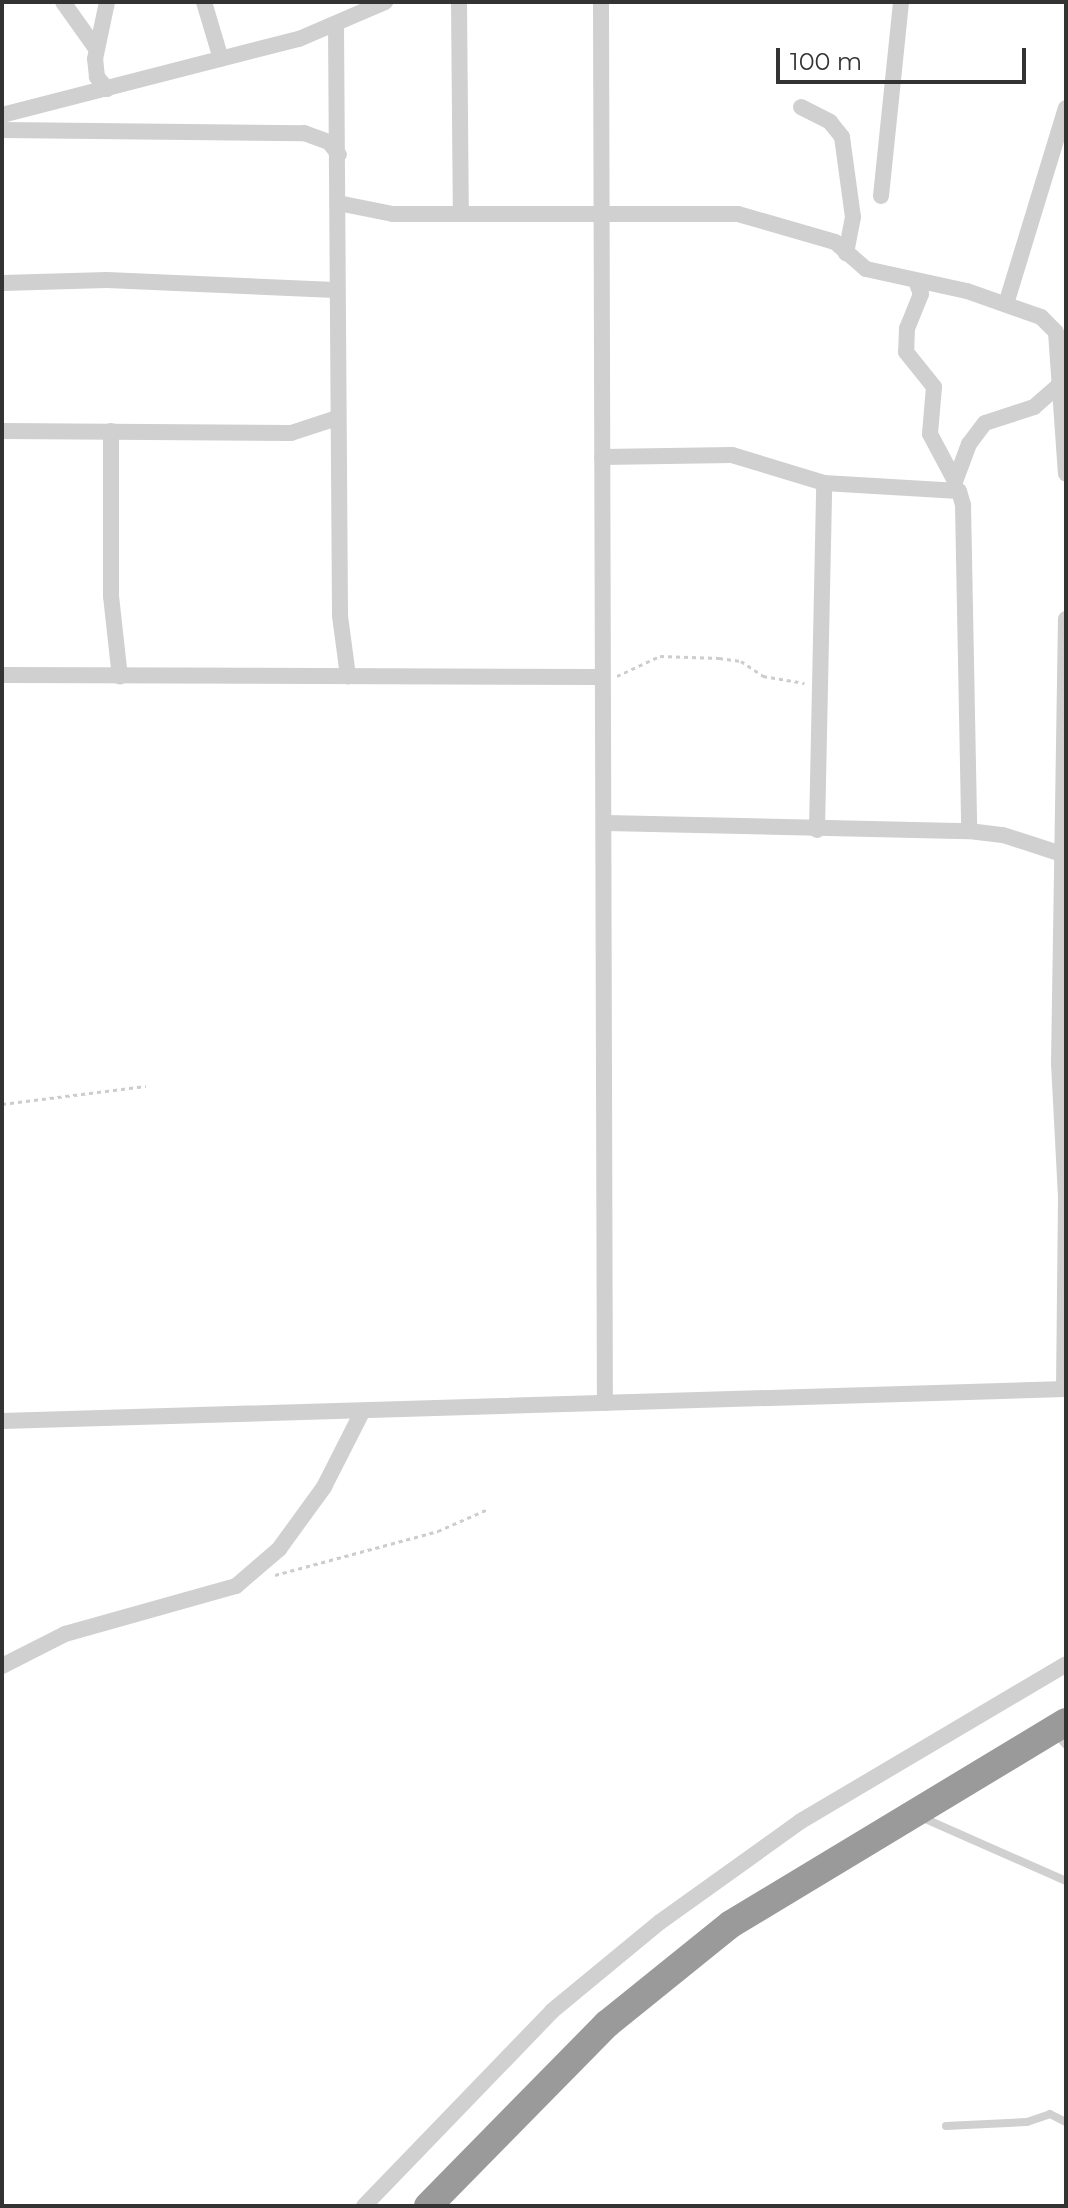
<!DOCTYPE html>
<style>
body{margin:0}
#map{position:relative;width:1068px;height:2208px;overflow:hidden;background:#fff;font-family:Montserrat,sans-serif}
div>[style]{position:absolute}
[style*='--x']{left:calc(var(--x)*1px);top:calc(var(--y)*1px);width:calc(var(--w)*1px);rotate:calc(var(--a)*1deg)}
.path>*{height:3px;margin-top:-1.5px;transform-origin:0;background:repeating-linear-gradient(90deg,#cdcdcd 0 4px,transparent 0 8px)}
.lane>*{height:8px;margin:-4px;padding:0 4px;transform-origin:4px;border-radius:4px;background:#d0d0d0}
.street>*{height:16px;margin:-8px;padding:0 8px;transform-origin:8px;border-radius:8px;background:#d0d0d0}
.highway>*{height:28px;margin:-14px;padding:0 14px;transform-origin:14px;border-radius:14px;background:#9a9a9a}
span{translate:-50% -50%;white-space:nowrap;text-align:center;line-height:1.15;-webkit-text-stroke:8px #fff;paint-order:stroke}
.frame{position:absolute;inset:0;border:4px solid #333;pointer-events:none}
.scale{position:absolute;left:776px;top:48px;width:250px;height:36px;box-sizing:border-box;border:4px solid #333;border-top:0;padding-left:10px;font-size:24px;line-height:28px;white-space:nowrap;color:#333;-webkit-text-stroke:6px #fff;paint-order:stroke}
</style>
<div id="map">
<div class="path">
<i style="--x:617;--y:676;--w:47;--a:-24.9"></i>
<i style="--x:660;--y:656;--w:59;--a:1.9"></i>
<i style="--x:719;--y:658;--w:22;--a:8"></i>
<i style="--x:741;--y:661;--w:27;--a:34"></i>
<i style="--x:763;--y:676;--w:42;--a:9.7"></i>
<i style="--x:2;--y:1104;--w:145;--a:-7.1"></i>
<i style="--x:275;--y:1575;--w:169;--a:-15.1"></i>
<i style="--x:438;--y:1531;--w:55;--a:-23.7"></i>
</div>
<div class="lane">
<i style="--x:1055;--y:1733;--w:16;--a:47"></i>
<i style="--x:921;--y:1817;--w:158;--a:23.8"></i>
<i style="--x:946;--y:2126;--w:81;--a:-2.8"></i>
<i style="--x:1027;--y:2122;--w:24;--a:-19"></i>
<i style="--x:1050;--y:2114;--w:18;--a:27"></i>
</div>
<div class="street">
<i style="--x:63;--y:2;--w:55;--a:54.6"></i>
<i style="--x:204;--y:2;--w:59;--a:73.4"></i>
<i style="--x:459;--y:2;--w:212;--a:89.5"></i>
<i style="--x:601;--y:2;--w:1401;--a:89.84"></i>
<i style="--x:336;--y:26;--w:590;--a:89.61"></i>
<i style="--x:340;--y:616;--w:61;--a:82.4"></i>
<i style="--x:107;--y:89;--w:16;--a:-130"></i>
<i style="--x:97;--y:77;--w:18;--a:-96"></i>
<i style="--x:95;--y:59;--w:58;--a:-78.1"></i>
<i style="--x:801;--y:107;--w:33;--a:27"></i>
<i style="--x:830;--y:122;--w:19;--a:51"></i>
<i style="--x:842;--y:137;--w:81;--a:82.2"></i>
<i style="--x:853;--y:217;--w:37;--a:101"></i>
<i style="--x:2;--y:115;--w:307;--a:-14.4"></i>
<i style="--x:299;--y:39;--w:94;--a:-23.3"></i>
<i style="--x:2;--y:130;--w:302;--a:0.6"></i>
<i style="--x:304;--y:133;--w:27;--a:20"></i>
<i style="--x:329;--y:142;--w:16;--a:52"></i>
<i style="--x:881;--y:196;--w:195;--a:-84.1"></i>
<i style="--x:338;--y:203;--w:56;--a:11.3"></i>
<i style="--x:393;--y:214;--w:345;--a:0"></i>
<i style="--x:738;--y:214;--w:101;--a:16.1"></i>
<i style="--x:835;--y:242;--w:41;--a:41.1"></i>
<i style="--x:866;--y:269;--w:103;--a:12.3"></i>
<i style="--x:967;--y:291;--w:78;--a:19.4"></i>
<i style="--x:1041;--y:317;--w:21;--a:45"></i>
<i style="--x:1056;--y:332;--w:142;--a:86"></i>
<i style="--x:916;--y:281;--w:14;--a:69"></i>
<i style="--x:921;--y:294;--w:37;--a:112"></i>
<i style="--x:907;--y:328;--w:24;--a:92"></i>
<i style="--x:906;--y:352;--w:45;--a:51.3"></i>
<i style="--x:934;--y:387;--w:47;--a:94.9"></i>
<i style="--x:930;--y:434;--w:53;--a:62"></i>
<i style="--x:2;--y:283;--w:105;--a:-1.6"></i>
<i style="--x:107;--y:280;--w:228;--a:2.5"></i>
<i style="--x:1006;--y:304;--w:205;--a:-73"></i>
<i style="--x:2;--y:431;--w:289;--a:0.4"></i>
<i style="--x:291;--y:433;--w:48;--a:-18.1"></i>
<i style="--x:111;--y:431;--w:165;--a:90"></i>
<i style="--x:111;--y:596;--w:81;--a:83.7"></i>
<i style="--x:602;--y:457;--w:130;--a:-0.9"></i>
<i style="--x:732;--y:455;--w:96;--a:16.9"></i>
<i style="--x:824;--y:483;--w:135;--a:3.4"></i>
<i style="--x:959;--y:491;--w:15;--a:74"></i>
<i style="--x:963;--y:505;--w:326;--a:88.9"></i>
<i style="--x:953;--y:487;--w:46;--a:-69.6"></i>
<i style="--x:969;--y:444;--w:26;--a:-53"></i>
<i style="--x:985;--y:423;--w:52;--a:-18.1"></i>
<i style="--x:1034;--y:407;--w:43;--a:-41.2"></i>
<i style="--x:2;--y:675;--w:598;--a:0.19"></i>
<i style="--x:606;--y:823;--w:363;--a:1.3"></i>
<i style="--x:969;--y:831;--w:34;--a:7"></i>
<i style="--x:1003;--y:835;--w:62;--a:17.9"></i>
<i style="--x:817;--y:830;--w:347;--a:-88.8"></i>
<i style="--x:1064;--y:1389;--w:192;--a:-89.4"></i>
<i style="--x:1066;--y:1197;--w:134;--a:-93"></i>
<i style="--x:1059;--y:1063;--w:444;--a:-89.1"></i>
<i style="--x:2;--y:1421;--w:1064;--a:-1.72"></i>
<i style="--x:2;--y:1666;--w:71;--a:-26.9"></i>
<i style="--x:65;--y:1634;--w:178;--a:-15.7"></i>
<i style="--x:236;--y:1586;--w:57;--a:-40.7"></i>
<i style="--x:279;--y:1549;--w:77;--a:-54"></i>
<i style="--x:324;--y:1487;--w:84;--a:-63.1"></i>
<i style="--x:364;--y:2206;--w:271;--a:-46"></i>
<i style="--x:552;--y:2011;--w:140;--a:-39.5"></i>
<i style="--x:660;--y:1922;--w:173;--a:-35.6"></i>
<i style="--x:801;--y:1821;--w:308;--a:-30.6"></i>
</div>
<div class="highway">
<i style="--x:428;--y:2206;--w:255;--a:-45.5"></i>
<i style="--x:607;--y:2024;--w:159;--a:-38.9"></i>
<i style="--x:731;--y:1924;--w:391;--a:-31.1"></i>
</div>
<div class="frame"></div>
<div class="scale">100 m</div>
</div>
